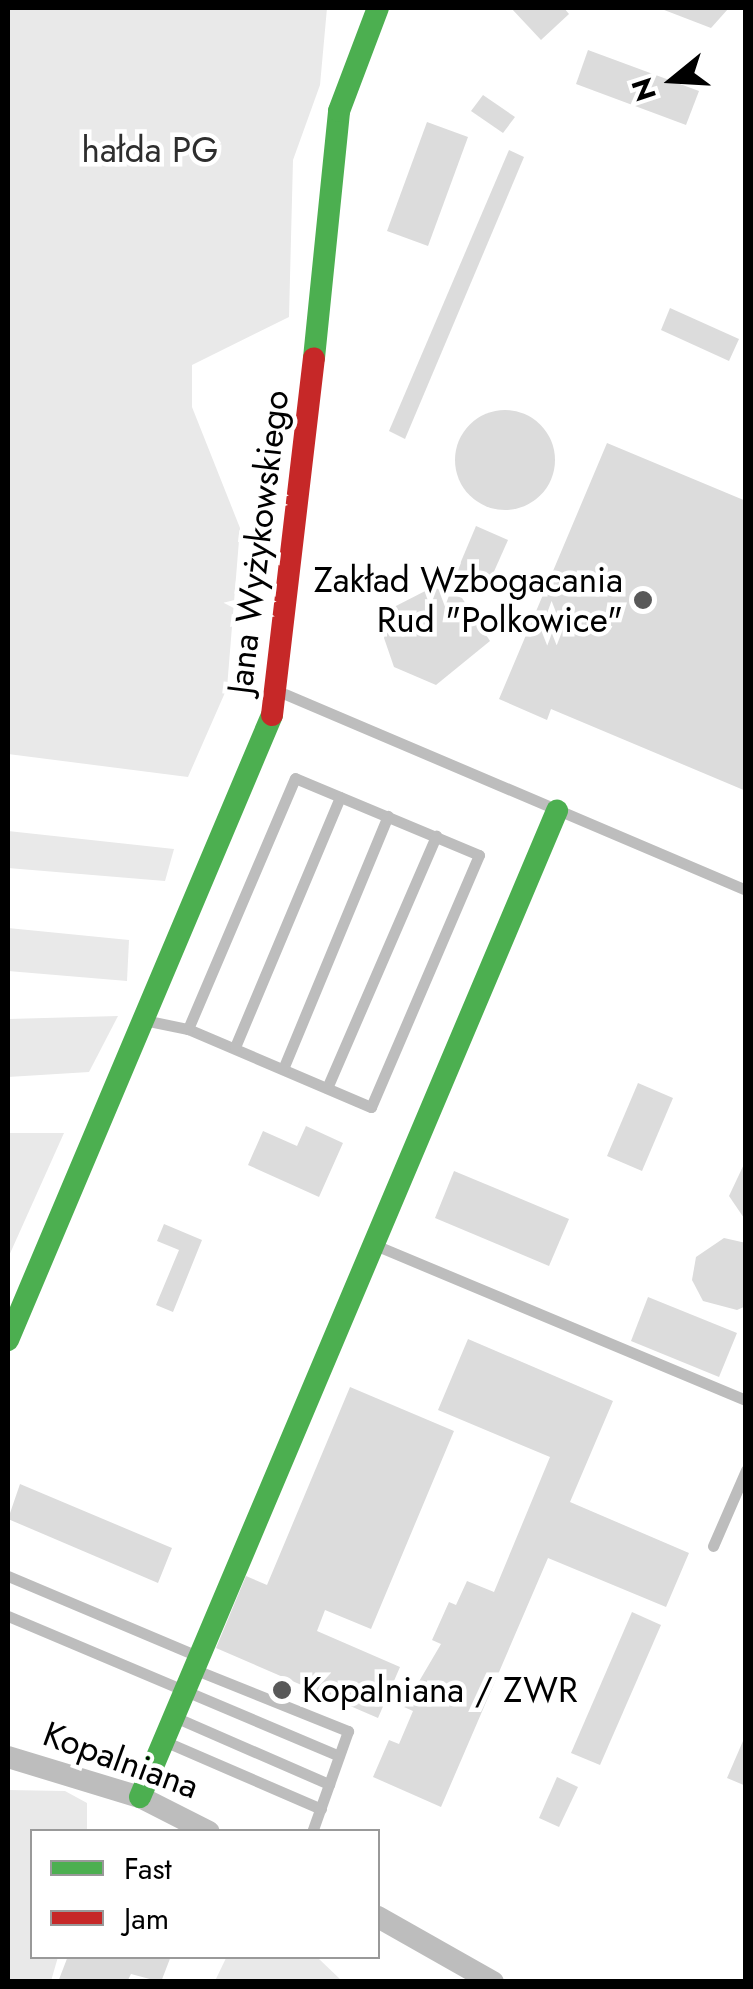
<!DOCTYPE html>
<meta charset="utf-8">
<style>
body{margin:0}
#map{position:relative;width:753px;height:1989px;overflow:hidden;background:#fff;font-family:Jost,sans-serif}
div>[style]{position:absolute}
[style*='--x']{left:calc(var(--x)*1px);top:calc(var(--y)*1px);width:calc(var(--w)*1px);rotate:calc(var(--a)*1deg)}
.green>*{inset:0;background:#e9e9e9}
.building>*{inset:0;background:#dcdcdc}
.round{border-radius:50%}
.lane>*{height:11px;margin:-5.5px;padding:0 5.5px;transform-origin:5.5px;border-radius:5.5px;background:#bdbdbd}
.street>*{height:22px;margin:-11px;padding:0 11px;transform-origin:11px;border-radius:11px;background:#bdbdbd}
.fast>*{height:22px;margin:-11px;padding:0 11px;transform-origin:11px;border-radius:11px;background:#4caf50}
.jam>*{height:22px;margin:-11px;padding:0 11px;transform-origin:11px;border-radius:11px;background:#c62828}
.dots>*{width:28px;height:28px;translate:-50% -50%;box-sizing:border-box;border:5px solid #fff;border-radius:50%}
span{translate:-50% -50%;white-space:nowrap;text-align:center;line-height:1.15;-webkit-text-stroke:9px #fff;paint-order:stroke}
.park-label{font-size:35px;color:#2e2e2e}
.street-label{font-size:35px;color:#000}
.poi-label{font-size:35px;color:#000}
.right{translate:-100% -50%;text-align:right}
.left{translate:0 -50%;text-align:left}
.frame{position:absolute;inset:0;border:10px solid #000;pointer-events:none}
.legend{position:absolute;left:30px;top:1829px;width:350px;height:130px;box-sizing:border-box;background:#fff;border:2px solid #999;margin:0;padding:12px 18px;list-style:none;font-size:30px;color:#000}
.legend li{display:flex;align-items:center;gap:20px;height:50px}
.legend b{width:50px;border:2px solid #999}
.north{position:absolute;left:623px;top:30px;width:100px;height:100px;-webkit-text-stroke:8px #fff;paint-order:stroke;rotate:252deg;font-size:28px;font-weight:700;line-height:40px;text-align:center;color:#000}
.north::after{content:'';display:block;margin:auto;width:35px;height:45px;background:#000;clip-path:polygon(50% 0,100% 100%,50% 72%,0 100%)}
</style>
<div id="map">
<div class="green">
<i style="clip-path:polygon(8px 8px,327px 8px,320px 85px,293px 160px,289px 317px,192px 365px,192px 407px,240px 528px,227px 688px,188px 777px,8px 754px)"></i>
<i style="clip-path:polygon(8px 831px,174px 849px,165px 881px,8px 868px)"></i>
<i style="clip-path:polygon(8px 928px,129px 940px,127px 981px,8px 971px)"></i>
<i style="clip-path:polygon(118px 1016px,89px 1072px,8px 1077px,8px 1019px)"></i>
<i style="clip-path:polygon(8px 1133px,64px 1133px,8px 1258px)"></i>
<i style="clip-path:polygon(8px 1790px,65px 1791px,87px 1803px,87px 1831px,32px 1832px,32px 1956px,58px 1957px,51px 1981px,8px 1981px)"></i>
<i style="clip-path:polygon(227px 1956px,317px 1957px,342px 1981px,215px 1981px)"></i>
</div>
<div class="building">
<i style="clip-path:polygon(511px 8px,564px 8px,569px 14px,541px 40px)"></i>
<i style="clip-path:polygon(659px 8px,724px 8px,728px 9px,711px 28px)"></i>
<i style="clip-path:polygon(588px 50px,699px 91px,686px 125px,576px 84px)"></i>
<i style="clip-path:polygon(483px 95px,515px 117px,503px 133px,471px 111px)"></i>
<i style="clip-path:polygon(427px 122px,468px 137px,428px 246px,387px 231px)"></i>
<i style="clip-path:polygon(509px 150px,524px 157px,405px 439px,389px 431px)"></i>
<i style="clip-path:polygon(670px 308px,739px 339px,729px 361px,661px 330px)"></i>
<i class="round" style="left:455px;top:410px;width:100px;height:100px"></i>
<i style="clip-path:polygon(607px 443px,746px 501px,746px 791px,551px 709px,547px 720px,499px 699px)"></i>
<i style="clip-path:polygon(476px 526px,508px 540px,488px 585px,457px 571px)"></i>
<i style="clip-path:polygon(433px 587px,462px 598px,490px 641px,436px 685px,394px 667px,384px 638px,392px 608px)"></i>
<i style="clip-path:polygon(638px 1083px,673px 1098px,642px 1171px,607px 1156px)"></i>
<i style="clip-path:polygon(306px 1126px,343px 1143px,319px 1197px,248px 1165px,263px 1131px,297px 1146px)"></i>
<i style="clip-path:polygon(746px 1160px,746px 1221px,729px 1196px)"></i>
<i style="clip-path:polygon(454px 1171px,569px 1219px,549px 1266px,435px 1218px)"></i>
<i style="clip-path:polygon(164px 1224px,202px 1240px,173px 1312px,156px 1305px,179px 1250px,157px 1241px)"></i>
<i style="clip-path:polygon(724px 1238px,746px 1243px,746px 1306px,737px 1310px,703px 1301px,692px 1280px,696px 1257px)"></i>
<i style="clip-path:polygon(648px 1297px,737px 1333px,719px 1377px,631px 1341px)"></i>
<i style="clip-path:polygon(468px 1339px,613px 1401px,570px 1502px,689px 1553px,666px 1607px,548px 1558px,441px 1807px,373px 1777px,389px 1740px,399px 1744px,413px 1711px,404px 1707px,441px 1644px,432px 1640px,449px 1602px,456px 1605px,467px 1581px,494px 1592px,550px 1457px,438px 1410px)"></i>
<i style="clip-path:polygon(350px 1387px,454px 1431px,371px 1629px,325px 1610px,317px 1631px,400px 1667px,378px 1718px,216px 1648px,246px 1576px,267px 1585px)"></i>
<i style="clip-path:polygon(20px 1484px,172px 1548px,158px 1583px,8px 1519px)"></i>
<i style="clip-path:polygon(632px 1612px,661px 1625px,600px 1765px,571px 1753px)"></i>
<i style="clip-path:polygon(746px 1734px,746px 1786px,727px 1778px)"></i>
<i style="clip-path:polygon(557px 1777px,578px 1787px,559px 1827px,539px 1818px)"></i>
<i style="clip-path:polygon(68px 1956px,171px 1956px,161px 1982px,131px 1974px,127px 1982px,58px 1982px)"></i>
</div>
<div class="lane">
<i style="--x:285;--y:694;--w:501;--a:23.03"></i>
<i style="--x:144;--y:1020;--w:45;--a:11.6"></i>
<i style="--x:188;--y:1029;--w:199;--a:23.1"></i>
<i style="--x:371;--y:1107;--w:274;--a:-66.8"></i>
<i style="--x:479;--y:855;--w:199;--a:-157.3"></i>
<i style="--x:295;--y:778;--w:273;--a:113.1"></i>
<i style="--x:235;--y:1047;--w:271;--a:-67.2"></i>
<i style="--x:283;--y:1069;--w:274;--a:-67.5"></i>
<i style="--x:327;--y:1088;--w:275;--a:-66.6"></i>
<i style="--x:375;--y:1245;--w:402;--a:22.7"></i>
<i style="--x:713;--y:1546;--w:83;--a:-66.5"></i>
<i style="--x:8;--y:1576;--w:205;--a:22.9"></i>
<i style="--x:8;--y:1616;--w:359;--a:22.9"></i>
<i style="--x:196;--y:1670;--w:164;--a:21.9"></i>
<i style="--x:348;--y:1731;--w:107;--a:109.6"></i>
<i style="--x:177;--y:1718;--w:166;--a:23.5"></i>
<i style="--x:164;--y:1741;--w:171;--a:23.4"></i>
</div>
<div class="street">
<i style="--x:8;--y:1757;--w:138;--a:16.9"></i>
<i style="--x:140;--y:1797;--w:77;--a:26.9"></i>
<i style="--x:378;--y:1917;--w:132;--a:29.5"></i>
</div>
<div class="fast">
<i style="--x:314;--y:358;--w:248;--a:-84.2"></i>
<i style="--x:339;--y:111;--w:110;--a:-69.3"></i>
<i style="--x:8;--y:1340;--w:678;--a:-67.1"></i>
<i style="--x:140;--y:1797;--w:1071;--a:-67.08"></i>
</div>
<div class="jam">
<i style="--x:272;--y:715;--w:359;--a:-83.3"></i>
</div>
<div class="dots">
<i style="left:643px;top:600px;background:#595959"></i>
<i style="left:282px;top:1690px;background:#595959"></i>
</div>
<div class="park-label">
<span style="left:150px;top:150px">hałda PG</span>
</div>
<div class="street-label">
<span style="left:258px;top:542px;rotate:-83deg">Jana Wyżykowskiego</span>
<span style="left:121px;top:1760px;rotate:20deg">Kopalniana</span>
</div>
<div class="poi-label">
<span class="right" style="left:623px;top:600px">Zakład Wzbogacania<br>Rud "Polkowice"</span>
<span class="left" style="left:302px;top:1690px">Kopalniana / ZWR</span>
</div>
<div class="frame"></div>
<ul class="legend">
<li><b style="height:12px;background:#4caf50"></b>Fast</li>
<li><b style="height:12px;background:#c62828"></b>Jam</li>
</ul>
<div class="north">N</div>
</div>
